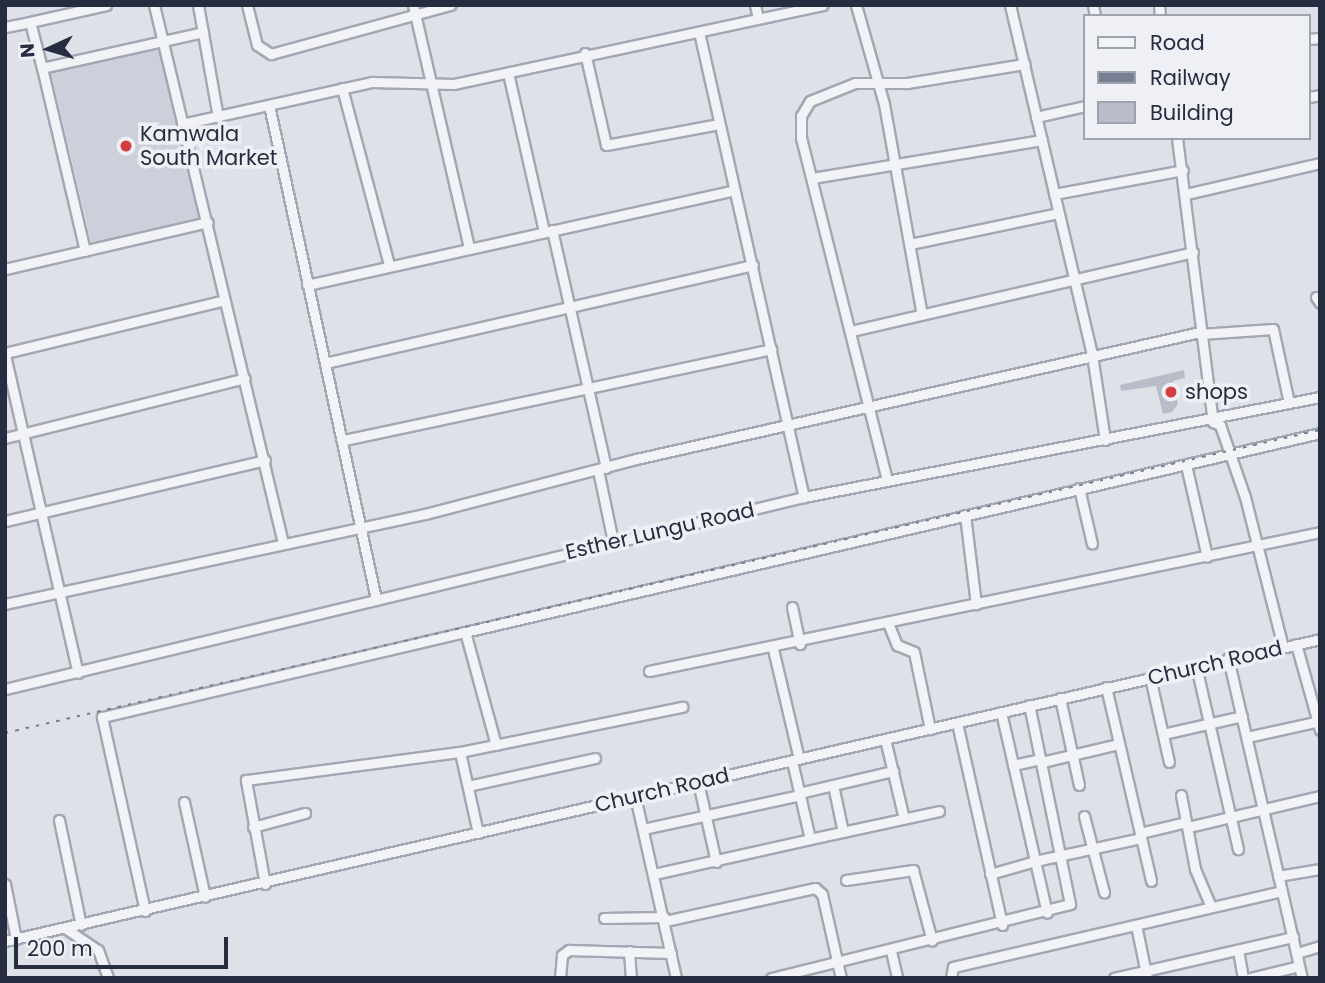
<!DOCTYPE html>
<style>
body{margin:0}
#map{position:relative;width:1325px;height:983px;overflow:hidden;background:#dfe1e9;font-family:Poppins,sans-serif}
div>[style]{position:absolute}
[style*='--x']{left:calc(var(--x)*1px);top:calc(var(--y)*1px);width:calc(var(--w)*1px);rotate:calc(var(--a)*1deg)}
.built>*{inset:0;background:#cdd0db}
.building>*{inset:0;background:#b9bcc9}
.roads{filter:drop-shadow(2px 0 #a4a7b3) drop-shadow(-2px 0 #a4a7b3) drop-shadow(0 2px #a4a7b3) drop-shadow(0 -2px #a4a7b3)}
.minor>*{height:9px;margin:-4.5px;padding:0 4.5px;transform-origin:4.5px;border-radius:4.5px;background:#f2f3f7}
.rail>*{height:2px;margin-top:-1px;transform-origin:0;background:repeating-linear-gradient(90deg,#787e93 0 3.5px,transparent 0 10.5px)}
.dots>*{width:19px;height:19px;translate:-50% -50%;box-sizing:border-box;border:4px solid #eef0f6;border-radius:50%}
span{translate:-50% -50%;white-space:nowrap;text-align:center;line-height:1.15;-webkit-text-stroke:7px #eef0f6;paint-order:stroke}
.poi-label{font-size:21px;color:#272d40}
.left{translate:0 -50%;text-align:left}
.street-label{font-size:21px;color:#272d40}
.frame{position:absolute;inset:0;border:7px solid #272d40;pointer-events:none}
.legend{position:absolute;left:1083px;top:14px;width:228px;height:126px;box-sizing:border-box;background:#eef0f6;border:2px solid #9ea2ad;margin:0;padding:9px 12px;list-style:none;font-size:21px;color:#272d40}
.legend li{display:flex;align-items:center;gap:14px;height:35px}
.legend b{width:35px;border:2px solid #9ea2ad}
.north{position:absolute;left:14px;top:14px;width:70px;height:70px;-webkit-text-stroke:5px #eef0f6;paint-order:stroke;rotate:266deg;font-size:19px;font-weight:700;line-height:28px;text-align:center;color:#272d40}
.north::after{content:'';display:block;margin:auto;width:24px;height:32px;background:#272d40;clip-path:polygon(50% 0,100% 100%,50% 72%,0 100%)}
.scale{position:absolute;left:14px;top:937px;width:214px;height:32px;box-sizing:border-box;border:4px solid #272d40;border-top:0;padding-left:9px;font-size:21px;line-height:24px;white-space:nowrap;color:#272d40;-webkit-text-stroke:5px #eef0f6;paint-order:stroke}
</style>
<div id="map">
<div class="built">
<i style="clip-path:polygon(159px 47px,202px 218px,92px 245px,51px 73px)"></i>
</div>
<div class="building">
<i style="clip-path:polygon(1184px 370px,1185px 378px,1173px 381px,1178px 404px,1172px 412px,1163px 414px,1156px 386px,1121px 391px,1120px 385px)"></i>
</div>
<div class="roads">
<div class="minor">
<i style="--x:154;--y:5;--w:553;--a:76.52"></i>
<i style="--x:198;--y:5;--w:114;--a:79.9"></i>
<i style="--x:247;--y:5;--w:41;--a:76"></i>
<i style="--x:257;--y:45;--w:17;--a:33"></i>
<i style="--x:271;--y:54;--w:186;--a:-15.3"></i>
<i style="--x:413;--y:5;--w:249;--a:77"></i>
<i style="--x:755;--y:5;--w:13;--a:77"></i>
<i style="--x:856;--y:5;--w:103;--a:74.2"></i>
<i style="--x:884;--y:104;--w:214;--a:79.8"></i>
<i style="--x:1010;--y:5;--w:359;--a:76.8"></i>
<i style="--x:1092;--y:355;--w:86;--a:81.3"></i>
<i style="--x:1093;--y:5;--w:11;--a:80"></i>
<i style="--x:1159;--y:5;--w:11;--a:85"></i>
<i style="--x:30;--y:22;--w:78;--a:-12.6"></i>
<i style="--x:5;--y:27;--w:25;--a:-11"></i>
<i style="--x:30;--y:22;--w:48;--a:75.4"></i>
<i style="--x:699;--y:32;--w:477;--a:77.3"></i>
<i style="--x:1309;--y:39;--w:11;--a:-5"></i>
<i style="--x:585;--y:53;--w:94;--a:77.1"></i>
<i style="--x:606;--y:145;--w:115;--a:-10.5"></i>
<i style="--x:508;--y:73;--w:163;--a:77.2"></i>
<i style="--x:342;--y:88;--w:183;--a:75.1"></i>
<i style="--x:1309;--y:97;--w:11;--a:-10"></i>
<i style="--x:269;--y:105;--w:505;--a:77.78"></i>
<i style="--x:1036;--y:117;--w:50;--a:-12.7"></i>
<i style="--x:182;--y:124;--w:195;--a:-12.5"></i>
<i style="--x:372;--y:82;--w:82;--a:1.4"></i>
<i style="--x:454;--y:84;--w:377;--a:-12.1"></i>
<i style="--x:1177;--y:138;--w:286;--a:82.8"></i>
<i style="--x:1213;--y:422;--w:8;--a:23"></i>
<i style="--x:1220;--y:425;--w:76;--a:70.9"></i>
<i style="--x:1245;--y:497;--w:155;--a:75.8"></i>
<i style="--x:812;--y:178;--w:233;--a:-9.4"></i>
<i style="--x:1054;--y:194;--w:131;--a:-10.5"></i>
<i style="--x:1186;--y:194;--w:138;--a:-13"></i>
<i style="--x:552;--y:230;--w:244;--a:77.2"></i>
<i style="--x:910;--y:244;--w:151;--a:-11.8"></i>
<i style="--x:85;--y:251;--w:188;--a:-103.2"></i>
<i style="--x:42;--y:68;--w:165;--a:-12.6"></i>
<i style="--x:5;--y:269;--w:208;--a:-13"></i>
<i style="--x:307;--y:285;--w:437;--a:-12.5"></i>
<i style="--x:1316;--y:297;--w:7;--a:56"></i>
<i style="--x:851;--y:331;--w:351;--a:-13"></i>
<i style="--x:1200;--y:334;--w:73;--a:-3.9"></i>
<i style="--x:1273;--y:329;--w:76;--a:77.8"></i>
<i style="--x:5;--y:353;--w:226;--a:-13.5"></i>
<i style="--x:5;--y:355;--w:326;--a:77.1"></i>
<i style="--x:325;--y:363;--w:439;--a:-12.9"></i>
<i style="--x:5;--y:438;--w:247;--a:-14"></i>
<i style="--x:344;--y:440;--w:437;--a:-12"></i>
<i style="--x:1186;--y:465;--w:94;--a:77.1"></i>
<i style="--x:598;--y:470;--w:74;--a:78.2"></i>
<i style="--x:887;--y:480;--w:353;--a:-104.1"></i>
<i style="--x:801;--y:138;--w:22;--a:-90"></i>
<i style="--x:801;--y:116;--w:17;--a:-59"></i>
<i style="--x:810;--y:101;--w:48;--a:-21.8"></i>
<i style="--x:855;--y:83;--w:52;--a:0"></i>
<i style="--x:907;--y:83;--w:119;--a:-9.2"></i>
<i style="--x:1079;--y:488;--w:57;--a:76.9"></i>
<i style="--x:965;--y:515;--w:90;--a:83"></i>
<i style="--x:5;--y:521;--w:267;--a:-13.2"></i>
<i style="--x:5;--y:604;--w:430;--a:-12.1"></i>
<i style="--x:425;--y:514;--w:218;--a:-14.6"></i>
<i style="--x:636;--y:459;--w:578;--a:-12.69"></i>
<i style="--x:792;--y:607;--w:38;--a:78"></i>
<i style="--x:888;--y:623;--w:24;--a:68"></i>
<i style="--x:897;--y:645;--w:18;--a:22"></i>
<i style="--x:914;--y:652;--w:79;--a:78.3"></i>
<i style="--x:1296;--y:644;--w:89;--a:74.4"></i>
<i style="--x:773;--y:649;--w:113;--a:76.7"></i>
<i style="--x:1228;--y:658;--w:328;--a:77"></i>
<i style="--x:1196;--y:666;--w:188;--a:77.1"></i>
<i style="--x:649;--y:671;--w:685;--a:-11.7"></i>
<i style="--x:1150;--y:677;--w:87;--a:77.4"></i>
<i style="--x:1106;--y:687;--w:199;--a:76.9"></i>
<i style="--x:5;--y:689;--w:822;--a:-13.51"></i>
<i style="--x:804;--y:497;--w:526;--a:-10.97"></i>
<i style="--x:1060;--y:698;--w:89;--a:77.7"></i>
<i style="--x:1001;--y:712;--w:153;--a:77.1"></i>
<i style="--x:1035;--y:861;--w:108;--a:-12.2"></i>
<i style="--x:957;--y:723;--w:207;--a:77.4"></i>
<i style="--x:1163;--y:734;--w:81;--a:-12.8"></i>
<i style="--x:1247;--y:737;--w:75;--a:-12.4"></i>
<i style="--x:885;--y:739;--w:82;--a:76.6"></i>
<i style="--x:496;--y:745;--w:117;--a:-105.3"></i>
<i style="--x:465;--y:632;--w:878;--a:-13.1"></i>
<i style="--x:460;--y:752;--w:83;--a:77.5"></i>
<i style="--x:1042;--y:762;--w:79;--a:-13.2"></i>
<i style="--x:1013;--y:765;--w:29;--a:-12"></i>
<i style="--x:698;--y:782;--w:82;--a:77.3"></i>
<i style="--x:833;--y:785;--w:48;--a:78"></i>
<i style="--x:468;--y:786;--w:130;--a:-12.4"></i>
<i style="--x:799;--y:793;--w:97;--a:-13.2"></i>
<i style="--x:1181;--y:795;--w:75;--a:79.3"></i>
<i style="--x:1195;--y:869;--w:41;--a:67.2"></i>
<i style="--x:635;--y:796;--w:187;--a:77.3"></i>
<i style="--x:184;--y:802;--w:97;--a:77.5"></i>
<i style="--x:1084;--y:816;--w:79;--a:75.3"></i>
<i style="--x:59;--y:820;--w:107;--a:78.2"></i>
<i style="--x:253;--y:827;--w:54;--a:-15.1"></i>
<i style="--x:1188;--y:827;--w:136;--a:-13.2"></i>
<i style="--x:643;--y:829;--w:161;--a:-12.2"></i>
<i style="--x:1140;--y:833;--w:47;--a:-13.4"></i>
<i style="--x:810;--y:839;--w:132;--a:-12.2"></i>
<i style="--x:654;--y:874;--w:160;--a:-12.6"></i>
<i style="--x:810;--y:839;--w:80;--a:-103"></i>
<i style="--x:990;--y:874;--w:47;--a:-16.1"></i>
<i style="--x:1035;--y:861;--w:53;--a:77"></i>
<i style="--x:1278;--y:876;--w:43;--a:-9.5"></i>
<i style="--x:846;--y:880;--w:68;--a:-8.5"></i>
<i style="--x:913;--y:870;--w:73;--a:75"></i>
<i style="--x:5;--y:884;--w:56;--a:78.7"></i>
<i style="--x:265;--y:884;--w:106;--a:-100.4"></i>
<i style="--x:246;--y:780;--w:216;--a:-7.5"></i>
<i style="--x:460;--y:752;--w:227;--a:-11.5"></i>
<i style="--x:145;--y:911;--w:199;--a:-102.5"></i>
<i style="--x:102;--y:717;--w:373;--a:-13.2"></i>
<i style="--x:604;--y:918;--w:60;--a:-1"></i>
<i style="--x:665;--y:921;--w:154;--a:-12.4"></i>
<i style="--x:815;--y:888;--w:9;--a:41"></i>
<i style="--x:822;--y:894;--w:86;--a:77.3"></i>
<i style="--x:1136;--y:925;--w:54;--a:78.3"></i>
<i style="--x:65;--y:928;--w:40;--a:34"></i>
<i style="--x:98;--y:950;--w:30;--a:70"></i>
<i style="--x:5;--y:941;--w:1349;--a:-12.93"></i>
<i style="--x:1238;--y:950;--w:28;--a:80"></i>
<i style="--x:629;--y:951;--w:27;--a:86"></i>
<i style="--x:891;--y:951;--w:28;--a:77"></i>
<i style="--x:1297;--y:953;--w:24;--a:-17"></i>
<i style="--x:560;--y:978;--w:23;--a:-85"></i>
<i style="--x:562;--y:955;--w:9;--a:-36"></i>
<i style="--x:569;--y:950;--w:102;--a:1.7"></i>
<i style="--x:771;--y:978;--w:308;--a:-13.9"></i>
<i style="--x:1070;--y:904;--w:203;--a:-101.6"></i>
<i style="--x:951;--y:978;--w:11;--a:-80"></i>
<i style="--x:953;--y:967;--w:337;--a:-13"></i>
<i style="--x:1114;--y:978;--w:184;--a:-12.9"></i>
<i style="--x:1250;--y:978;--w:50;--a:-13.8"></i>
</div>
</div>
<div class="rail">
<i style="--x:5;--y:733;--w:1349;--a:-12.98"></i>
</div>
<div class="dots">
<i style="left:126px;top:146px;background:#d33f40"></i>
<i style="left:1171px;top:392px;background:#d33f40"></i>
</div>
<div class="poi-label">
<span class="left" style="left:140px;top:146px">Kamwala<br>South Market</span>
<span class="left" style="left:1185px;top:392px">shops</span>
</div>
<div class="street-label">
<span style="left:660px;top:531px;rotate:-13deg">Esther Lungu Road</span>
<span style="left:1215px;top:663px;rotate:-13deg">Church Road</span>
<span style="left:662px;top:790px;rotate:-13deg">Church Road</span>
</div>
<div class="frame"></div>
<ul class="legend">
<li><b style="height:9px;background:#f2f3f7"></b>Road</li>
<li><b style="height:9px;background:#787e93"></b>Railway</li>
<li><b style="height:19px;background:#b9bcc9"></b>Building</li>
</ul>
<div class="north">N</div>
<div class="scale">200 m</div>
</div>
